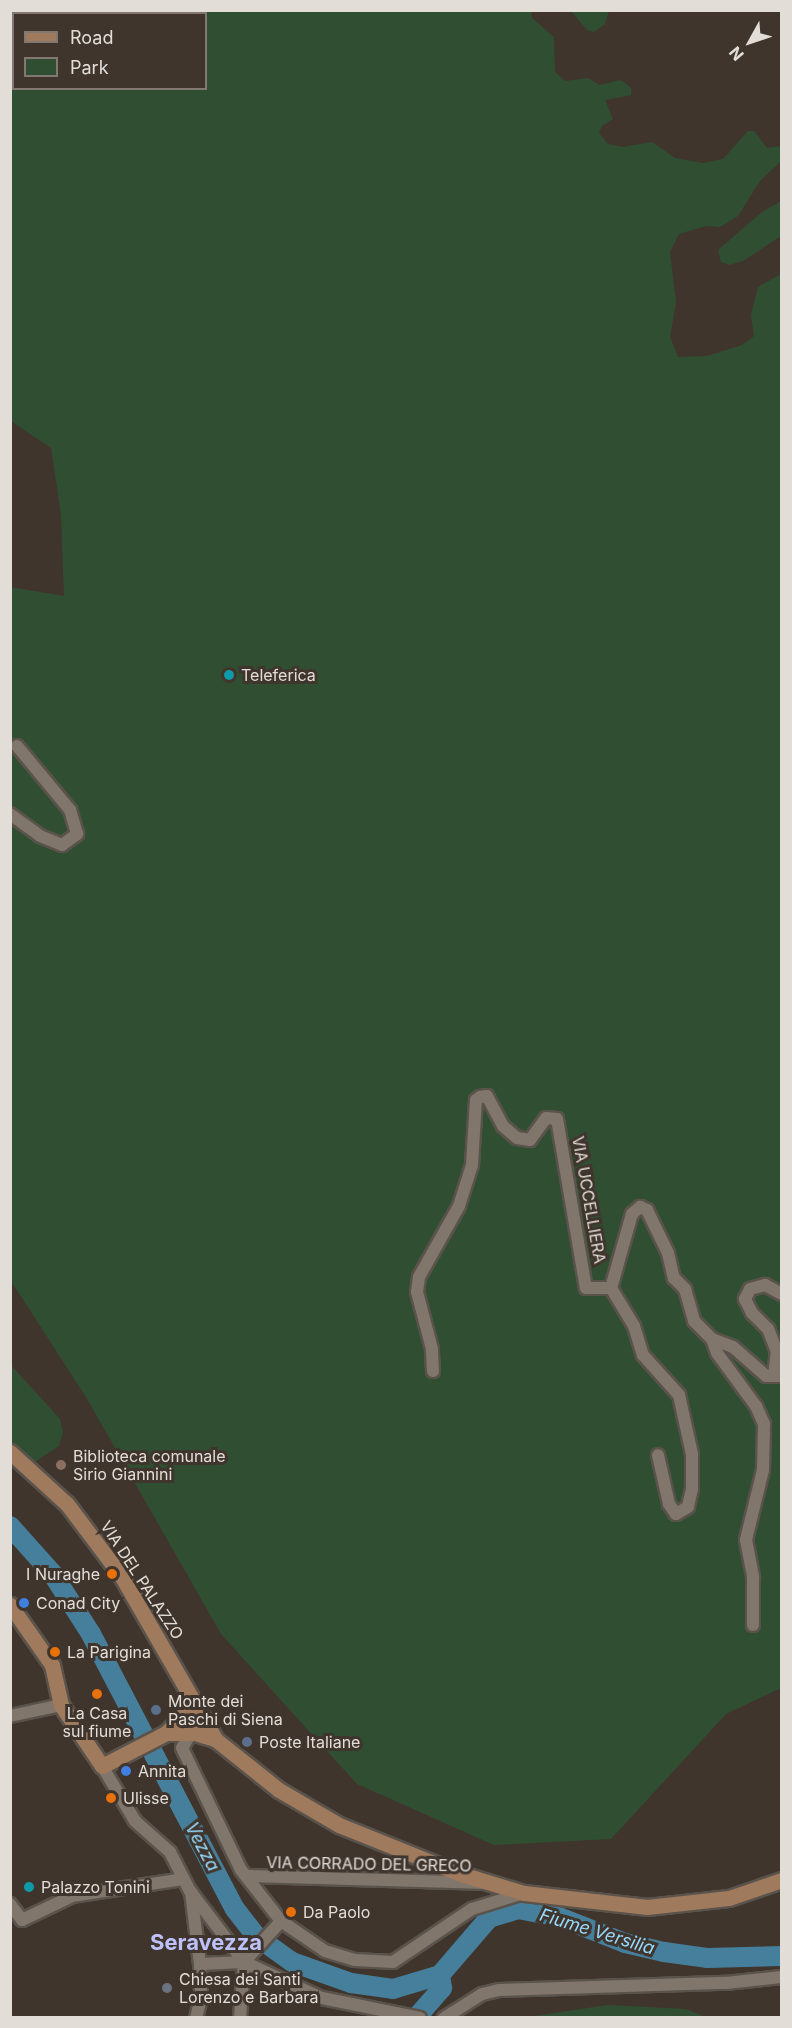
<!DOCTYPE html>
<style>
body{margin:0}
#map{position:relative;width:792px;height:2028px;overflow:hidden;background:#3f352d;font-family:Inter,sans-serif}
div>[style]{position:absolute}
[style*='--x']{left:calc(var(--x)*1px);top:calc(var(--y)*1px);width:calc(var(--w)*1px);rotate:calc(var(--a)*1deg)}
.green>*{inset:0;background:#304f32}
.river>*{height:20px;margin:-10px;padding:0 10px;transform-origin:10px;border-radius:10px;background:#467f9b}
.roads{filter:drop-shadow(2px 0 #5a534c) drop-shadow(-2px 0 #5a534c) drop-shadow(0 2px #5a534c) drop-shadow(0 -2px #5a534c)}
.minor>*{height:12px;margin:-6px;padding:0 6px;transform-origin:6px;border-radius:6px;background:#80766c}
.secondary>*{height:15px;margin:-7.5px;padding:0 7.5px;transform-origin:7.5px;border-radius:7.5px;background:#a07a5d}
.dots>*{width:16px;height:16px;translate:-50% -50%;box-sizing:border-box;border:3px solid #3f352d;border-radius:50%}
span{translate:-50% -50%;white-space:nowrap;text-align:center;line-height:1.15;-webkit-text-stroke:6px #3f352d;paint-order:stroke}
.poi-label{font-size:16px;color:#e3ddd8}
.left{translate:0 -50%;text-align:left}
.right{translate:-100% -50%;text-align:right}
.street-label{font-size:16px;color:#e3ddd8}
.water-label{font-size:18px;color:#96d9fc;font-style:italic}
.district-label{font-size:22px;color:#bdc1fb;font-weight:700}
.frame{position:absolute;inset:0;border:12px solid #e3ddd8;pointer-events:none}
.legend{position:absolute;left:12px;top:12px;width:195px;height:78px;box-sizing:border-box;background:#3f352d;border:2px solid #817871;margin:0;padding:8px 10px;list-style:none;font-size:18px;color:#e3ddd8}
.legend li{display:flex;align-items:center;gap:12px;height:30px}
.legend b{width:30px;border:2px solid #817871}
.north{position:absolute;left:720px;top:12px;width:60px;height:60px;-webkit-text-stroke:4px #3f352d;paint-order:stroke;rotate:230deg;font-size:16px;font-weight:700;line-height:24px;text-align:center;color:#e3ddd8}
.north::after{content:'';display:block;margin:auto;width:21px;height:27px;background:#e3ddd8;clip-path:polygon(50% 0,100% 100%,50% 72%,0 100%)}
</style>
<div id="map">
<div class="green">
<i style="clip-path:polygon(evenodd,11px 11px,531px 11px,532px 18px,554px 37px,555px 72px,565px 81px,588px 78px,599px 85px,621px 80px,631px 88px,631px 95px,605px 100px,613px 119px,602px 126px,599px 133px,608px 144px,623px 147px,652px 142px,675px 158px,703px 163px,723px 159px,748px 131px,754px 131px,767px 148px,781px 146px,781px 161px,760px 181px,738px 216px,720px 227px,706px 226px,679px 234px,670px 252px,676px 302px,670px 337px,678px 357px,707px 356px,742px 345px,754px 336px,751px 315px,758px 287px,781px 274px,781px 1688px,726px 1714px,611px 1839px,494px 1845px,357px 1784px,221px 1634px,86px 1397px,11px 1281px,10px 587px,64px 596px,61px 515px,51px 448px,11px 421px,11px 11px,14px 14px,206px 14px,206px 88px,14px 88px,14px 14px)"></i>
<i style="clip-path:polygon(571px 11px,609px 11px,605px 24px,594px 32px,587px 30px)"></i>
<i style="clip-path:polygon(781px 201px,781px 236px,743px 261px,729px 265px,721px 262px,718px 250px,762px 212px)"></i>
<i style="clip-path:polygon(10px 1364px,60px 1419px,63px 1432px,59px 1446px,33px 1463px,11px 1444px)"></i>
<i style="clip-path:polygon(608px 2005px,686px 2009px,705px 2017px,527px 2017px)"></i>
</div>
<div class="river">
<i style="--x:10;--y:1526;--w:63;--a:48.2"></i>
<i style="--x:52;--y:1573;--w:72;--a:57.4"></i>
<i style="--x:91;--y:1634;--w:310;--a:62.4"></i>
<i style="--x:235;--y:1909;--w:34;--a:52"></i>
<i style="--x:256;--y:1936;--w:44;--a:35.8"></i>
<i style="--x:292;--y:1962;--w:63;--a:19.6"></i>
<i style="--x:351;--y:1983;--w:42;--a:8.1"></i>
<i style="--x:393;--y:1989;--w:49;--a:-16.6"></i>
<i style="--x:440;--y:1975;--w:75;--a:-49.3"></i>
<i style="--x:489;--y:1918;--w:30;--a:-17"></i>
<i style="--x:518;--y:1909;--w:42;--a:11"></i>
<i style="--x:559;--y:1917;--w:71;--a:21.5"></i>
<i style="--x:625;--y:1943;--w:40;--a:13"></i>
<i style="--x:664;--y:1952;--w:43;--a:7.9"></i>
<i style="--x:707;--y:1958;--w:75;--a:-1.5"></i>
<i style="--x:416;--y:2018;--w:40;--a:-49"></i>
<i style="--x:442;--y:1988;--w:13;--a:-99"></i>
</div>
<div class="roads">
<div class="minor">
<i style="--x:10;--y:814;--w:37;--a:36"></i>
<i style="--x:40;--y:836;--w:24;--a:22"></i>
<i style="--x:62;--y:845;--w:19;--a:-36"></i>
<i style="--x:77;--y:834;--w:25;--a:-106"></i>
<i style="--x:70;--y:810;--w:83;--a:-129.6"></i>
<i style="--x:611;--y:1288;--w:77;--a:-74.2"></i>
<i style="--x:632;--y:1214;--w:11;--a:-41"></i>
<i style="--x:640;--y:1207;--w:8;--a:23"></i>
<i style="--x:647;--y:1210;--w:48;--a:64"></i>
<i style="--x:668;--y:1253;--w:26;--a:77"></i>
<i style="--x:674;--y:1278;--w:16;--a:45"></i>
<i style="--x:685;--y:1289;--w:33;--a:74"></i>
<i style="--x:694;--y:1321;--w:25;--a:45"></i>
<i style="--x:712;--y:1339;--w:22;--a:21"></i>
<i style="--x:733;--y:1347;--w:44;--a:41.3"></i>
<i style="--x:766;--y:1376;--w:16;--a:0"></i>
<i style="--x:611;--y:1288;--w:44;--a:58.8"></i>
<i style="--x:634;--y:1326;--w:30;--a:73"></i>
<i style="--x:643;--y:1355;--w:54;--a:48"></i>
<i style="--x:679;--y:1395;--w:60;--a:77.6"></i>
<i style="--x:692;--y:1454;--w:35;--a:90"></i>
<i style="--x:692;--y:1489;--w:18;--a:103"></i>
<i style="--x:688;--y:1507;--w:14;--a:150"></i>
<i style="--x:676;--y:1514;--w:12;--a:-125"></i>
<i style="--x:669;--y:1504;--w:50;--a:-102.7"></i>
<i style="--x:712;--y:1339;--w:15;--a:70"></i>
<i style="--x:717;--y:1353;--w:66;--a:53.7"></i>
<i style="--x:756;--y:1406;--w:20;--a:66"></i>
<i style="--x:764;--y:1424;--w:46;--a:91.2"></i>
<i style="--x:763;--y:1470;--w:72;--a:103.7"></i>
<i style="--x:746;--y:1540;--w:38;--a:79"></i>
<i style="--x:753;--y:1577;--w:48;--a:90"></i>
<i style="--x:433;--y:1371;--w:22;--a:-93"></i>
<i style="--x:432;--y:1349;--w:59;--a:-104.7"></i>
<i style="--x:417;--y:1292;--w:15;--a:-82"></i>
<i style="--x:419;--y:1277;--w:81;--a:-60.6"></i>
<i style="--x:459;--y:1206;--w:43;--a:-72.4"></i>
<i style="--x:472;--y:1165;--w:65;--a:-86.5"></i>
<i style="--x:476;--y:1100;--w:5;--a:-37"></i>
<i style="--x:480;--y:1097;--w:7;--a:-8"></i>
<i style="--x:487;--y:1096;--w:34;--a:62"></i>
<i style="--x:503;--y:1126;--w:18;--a:41"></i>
<i style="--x:517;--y:1138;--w:13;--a:9"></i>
<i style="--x:530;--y:1140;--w:27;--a:-54"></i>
<i style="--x:546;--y:1118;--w:11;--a:5"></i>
<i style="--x:557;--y:1119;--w:171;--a:80.3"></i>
<i style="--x:586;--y:1288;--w:25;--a:0"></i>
<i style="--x:774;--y:1375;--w:23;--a:-83"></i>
<i style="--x:777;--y:1352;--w:25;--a:-111"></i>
<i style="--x:768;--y:1329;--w:23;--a:-135"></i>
<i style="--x:752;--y:1313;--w:16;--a:-117"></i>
<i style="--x:745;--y:1299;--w:11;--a:-63"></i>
<i style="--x:750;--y:1289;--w:16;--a:-15"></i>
<i style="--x:765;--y:1285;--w:19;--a:28"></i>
<i style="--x:10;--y:1716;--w:52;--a:-12.2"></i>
<i style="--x:191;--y:1733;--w:17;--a:121"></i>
<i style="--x:182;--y:1748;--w:136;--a:64.2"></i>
<i style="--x:241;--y:1870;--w:65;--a:51.9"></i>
<i style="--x:281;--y:1921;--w:53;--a:34.3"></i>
<i style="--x:325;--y:1951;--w:31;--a:17"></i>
<i style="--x:355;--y:1960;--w:38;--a:3"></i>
<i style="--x:393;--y:1962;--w:95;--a:-33.9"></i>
<i style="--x:472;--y:1909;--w:54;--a:-17.1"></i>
<i style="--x:102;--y:1766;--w:64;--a:59"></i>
<i style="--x:135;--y:1821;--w:47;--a:41.5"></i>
<i style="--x:170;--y:1852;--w:44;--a:62.9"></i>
<i style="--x:190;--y:1891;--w:89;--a:52.7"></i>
<i style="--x:244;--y:1962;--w:86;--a:24.8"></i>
<i style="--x:322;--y:1998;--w:100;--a:11.5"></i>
<i style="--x:248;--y:1876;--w:233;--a:1.7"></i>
<i style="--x:191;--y:1892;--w:73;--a:82.9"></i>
<i style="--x:200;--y:1964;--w:34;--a:88"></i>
<i style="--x:201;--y:1998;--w:21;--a:104"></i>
<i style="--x:10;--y:1904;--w:20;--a:53"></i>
<i style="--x:22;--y:1920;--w:55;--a:-25.6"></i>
<i style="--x:72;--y:1896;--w:112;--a:-8.7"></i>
<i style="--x:200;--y:1964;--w:44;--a:-2.6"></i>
<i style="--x:244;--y:1962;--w:55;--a:-47.9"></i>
<i style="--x:240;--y:2018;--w:56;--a:-85.9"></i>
<i style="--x:444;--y:2018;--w:45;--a:-32.3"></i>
<i style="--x:482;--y:1994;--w:17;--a:-13"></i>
<i style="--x:499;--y:1990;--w:227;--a:-1.8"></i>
<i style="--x:726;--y:1983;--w:56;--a:-6.1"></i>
</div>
<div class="secondary">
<i style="--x:10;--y:1452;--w:77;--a:42.4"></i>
<i style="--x:67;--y:1504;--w:91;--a:53"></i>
<i style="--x:122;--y:1577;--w:187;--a:60.1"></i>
<i style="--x:215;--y:1739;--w:82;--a:38.6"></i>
<i style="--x:279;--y:1790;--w:69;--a:30.3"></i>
<i style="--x:339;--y:1825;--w:131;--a:21.9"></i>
<i style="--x:461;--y:1874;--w:66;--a:16.8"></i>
<i style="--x:524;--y:1893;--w:124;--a:6.5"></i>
<i style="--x:647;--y:1907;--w:82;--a:-6.3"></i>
<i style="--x:729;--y:1898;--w:56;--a:-18.8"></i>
<i style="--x:10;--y:1605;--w:73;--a:55"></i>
<i style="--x:52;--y:1665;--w:41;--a:77.3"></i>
<i style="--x:61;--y:1705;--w:73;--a:56.1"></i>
<i style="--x:102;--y:1766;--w:72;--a:-27.3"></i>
<i style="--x:166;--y:1733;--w:23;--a:-47"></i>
<i style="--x:182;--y:1716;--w:17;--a:-3"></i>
<i style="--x:166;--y:1733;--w:29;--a:0"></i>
<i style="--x:195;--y:1733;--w:21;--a:17"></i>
</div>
</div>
<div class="dots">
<i style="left:229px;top:675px;background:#0f9aa8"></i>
<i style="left:61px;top:1465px;background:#8d6e63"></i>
<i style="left:112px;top:1574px;background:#e8710a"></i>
<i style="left:24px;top:1603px;background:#3f7fe0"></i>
<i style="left:55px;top:1652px;background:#e8710a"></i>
<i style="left:97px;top:1694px;background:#e8710a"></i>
<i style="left:156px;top:1710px;background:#5c6f8a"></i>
<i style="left:247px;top:1742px;background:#5c6f8a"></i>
<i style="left:126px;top:1771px;background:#3f7fe0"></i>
<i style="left:111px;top:1798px;background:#e8710a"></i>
<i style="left:29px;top:1887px;background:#0f9aa8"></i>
<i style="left:291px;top:1912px;background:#e8710a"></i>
<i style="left:167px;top:1988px;background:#6b7280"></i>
</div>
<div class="poi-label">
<span class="left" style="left:241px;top:675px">Teleferica</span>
<span class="left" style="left:73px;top:1465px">Biblioteca comunale<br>Sirio Giannini</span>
<span class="right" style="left:100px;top:1574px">I Nuraghe</span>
<span class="left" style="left:36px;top:1603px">Conad City</span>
<span class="left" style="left:67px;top:1652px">La Parigina</span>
<span class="left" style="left:168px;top:1710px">Monte dei<br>Paschi di Siena</span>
<span style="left:97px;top:1722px">La Casa<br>sul fiume</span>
<span class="left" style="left:259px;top:1742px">Poste Italiane</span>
<span class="left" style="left:138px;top:1771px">Annita</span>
<span class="left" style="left:123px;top:1798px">Ulisse</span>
<span class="left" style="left:41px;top:1887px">Palazzo Tonini</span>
<span class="left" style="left:303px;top:1912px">Da Paolo</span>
<span class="left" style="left:179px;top:1988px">Chiesa dei Santi<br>Lorenzo e Barbara</span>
</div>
<div class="street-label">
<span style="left:589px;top:1200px;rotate:80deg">VIA UCCELLIERA</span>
<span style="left:142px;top:1580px;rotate:57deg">VIA DEL PALAZZO</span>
<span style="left:369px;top:1864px;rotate:1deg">VIA CORRADO DEL GRECO</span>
</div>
<div class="water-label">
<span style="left:202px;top:1847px;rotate:62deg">Vezza</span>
<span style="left:597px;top:1932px;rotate:17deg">Fiume Versilia</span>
</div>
<div class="district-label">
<span style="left:206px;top:1943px">Seravezza</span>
</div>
<div class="frame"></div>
<ul class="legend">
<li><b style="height:8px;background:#a07a5d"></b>Road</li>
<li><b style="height:16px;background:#304f32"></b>Park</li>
</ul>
<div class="north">N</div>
</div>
